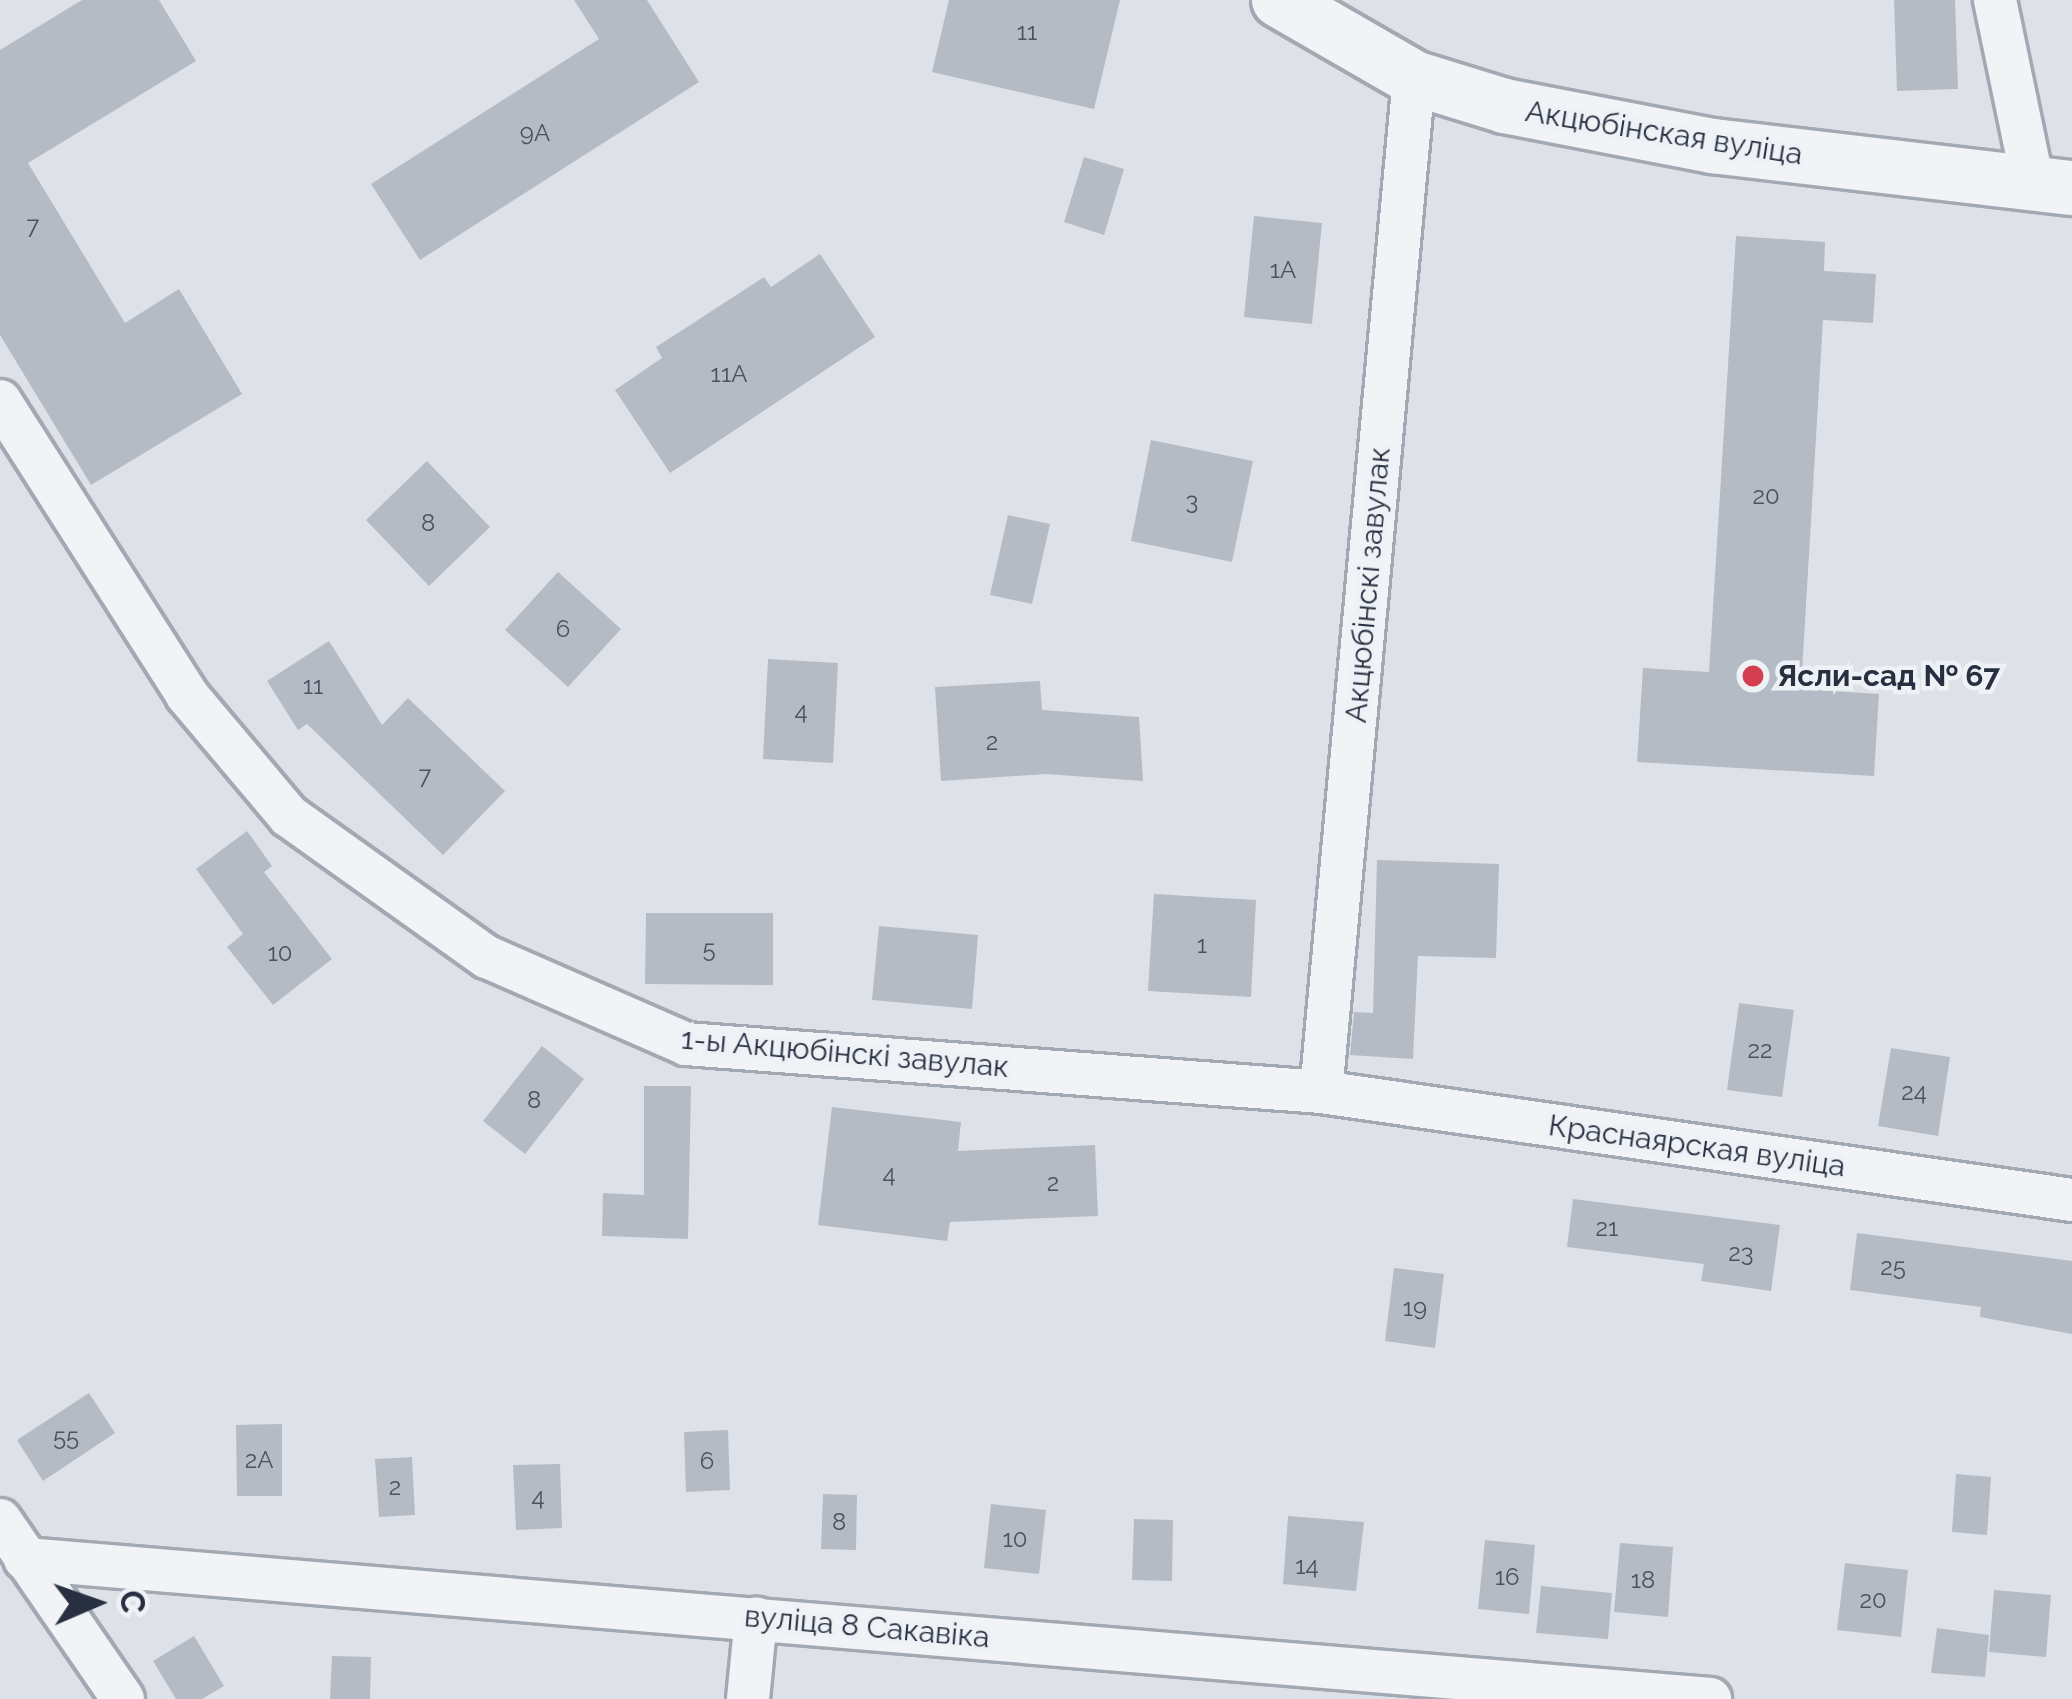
<!DOCTYPE html>
<meta charset="utf-8">
<style>
body{margin:0}
#map{position:relative;width:2072px;height:1699px;overflow:hidden;background:#dee2e8;font-family:Raleway,sans-serif}
div>[style]{position:absolute}
[style*='--x']{left:calc(var(--x)*1px);top:calc(var(--y)*1px);width:calc(var(--w)*1px);rotate:calc(var(--a)*1deg)}
.building>*{inset:0;background:#b5bbc5}
.roads{filter:drop-shadow(3px 0 #a3a9b2) drop-shadow(-3px 0 #a3a9b2) drop-shadow(0 3px #a3a9b2) drop-shadow(0 -3px #a3a9b2)}
.minor>*{height:42px;margin:-21px;padding:0 21px;transform-origin:21px;border-radius:21px;background:#f1f3f6}
.tertiary>*{height:54px;margin:-27px;padding:0 27px;transform-origin:27px;border-radius:27px;background:#f1f3f6}
.dots>*{width:33px;height:33px;translate:-50% -50%;box-sizing:border-box;border:6px solid #eef1f6;border-radius:50%}
span{translate:-50% -50%;white-space:nowrap;text-align:center;line-height:1.15;-webkit-text-stroke:9px #eef1f6;paint-order:stroke}
.number-label{font-size:24px;color:#4a5261}
.number-label span{-webkit-text-stroke-width:0}
.street-label{font-size:30px;color:#272f40}
.poi-label{font-size:30px;color:#272f40;font-weight:700}
.left{translate:0 -50%;text-align:left}
.north{position:absolute;left:36px;top:1543px;width:120px;height:120px;-webkit-text-stroke:9px #eef1f6;paint-order:stroke;rotate:88deg;font-size:33px;font-weight:700;line-height:48px;text-align:center;color:#272f40}
.north::after{content:'';display:block;margin:auto;width:42px;height:54px;background:#272f40;clip-path:polygon(50% 0,100% 100%,50% 72%,0 100%)}
</style>
<div id="map">
<div class="building">
<i style="clip-path:polygon(82px 0,159px 0,196px 61px,28px 163px,125px 323px,179px 289px,242px 394px,91px 485px,0 335px,0 50px)"></i>
<i style="clip-path:polygon(574px 0,647px 0,699px 82px,420px 260px,371px 184px,599px 39px)"></i>
<i style="clip-path:polygon(949px 0,1120px 0,1094px 109px,932px 72px)"></i>
<i style="clip-path:polygon(1894px 0,1955px 0,1958px 89px,1897px 91px)"></i>
<i style="clip-path:polygon(1084px 157px,1124px 169px,1104px 235px,1064px 222px)"></i>
<i style="clip-path:polygon(1254px 216px,1322px 223px,1312px 324px,1244px 317px)"></i>
<i style="clip-path:polygon(1736px 236px,1825px 242px,1824px 271px,1876px 274px,1873px 323px,1823px 320px,1801px 689px,1879px 694px,1874px 776px,1637px 762px,1643px 668px,1709px 672px)"></i>
<i style="clip-path:polygon(820px 254px,875px 337px,670px 473px,615px 390px,662px 358px,656px 347px,684px 329px,764px 277px,771px 287px)"></i>
<i style="clip-path:polygon(1151px 440px,1253px 461px,1232px 562px,1131px 541px)"></i>
<i style="clip-path:polygon(427px 461px,490px 527px,429px 586px,366px 520px)"></i>
<i style="clip-path:polygon(1008px 515px,1050px 524px,1032px 604px,990px 595px)"></i>
<i style="clip-path:polygon(558px 572px,621px 629px,568px 687px,505px 630px)"></i>
<i style="clip-path:polygon(329px 641px,382px 725px,408px 698px,505px 791px,443px 855px,307px 724px,298px 730px,267px 681px)"></i>
<i style="clip-path:polygon(768px 659px,838px 663px,833px 763px,763px 759px)"></i>
<i style="clip-path:polygon(1040px 681px,1042px 710px,1139px 717px,1143px 781px,1046px 774px,941px 781px,935px 687px)"></i>
<i style="clip-path:polygon(247px 831px,272px 866px,264px 872px,332px 959px,273px 1005px,227px 947px,243px 934px,196px 869px)"></i>
<i style="clip-path:polygon(1377px 860px,1499px 864px,1496px 958px,1418px 956px,1413px 1059px,1350px 1055px,1354px 1012px,1373px 1013px)"></i>
<i style="clip-path:polygon(1154px 894px,1256px 900px,1251px 997px,1148px 991px)"></i>
<i style="clip-path:polygon(646px 913px,773px 913px,773px 985px,645px 984px)"></i>
<i style="clip-path:polygon(879px 926px,978px 935px,972px 1009px,872px 1000px)"></i>
<i style="clip-path:polygon(1739px 1003px,1794px 1010px,1782px 1097px,1727px 1090px)"></i>
<i style="clip-path:polygon(542px 1046px,584px 1079px,525px 1154px,483px 1121px)"></i>
<i style="clip-path:polygon(1891px 1048px,1950px 1057px,1938px 1136px,1878px 1126px)"></i>
<i style="clip-path:polygon(644px 1086px,691px 1086px,688px 1239px,602px 1236px,603px 1193px,644px 1195px)"></i>
<i style="clip-path:polygon(832px 1107px,961px 1122px,958px 1151px,1095px 1145px,1098px 1216px,950px 1222px,947px 1241px,818px 1225px)"></i>
<i style="clip-path:polygon(1573px 1199px,1780px 1225px,1771px 1291px,1701px 1281px,1704px 1264px,1567px 1247px)"></i>
<i style="clip-path:polygon(1857px 1233px,2072px 1261px,2072px 1334px,1980px 1317px,1981px 1307px,1850px 1290px)"></i>
<i style="clip-path:polygon(1394px 1268px,1444px 1274px,1435px 1348px,1385px 1341px)"></i>
<i style="clip-path:polygon(89px 1393px,115px 1433px,43px 1481px,17px 1440px)"></i>
<i style="clip-path:polygon(282px 1424px,282px 1496px,237px 1496px,236px 1425px)"></i>
<i style="clip-path:polygon(728px 1430px,730px 1490px,686px 1492px,684px 1432px)"></i>
<i style="clip-path:polygon(412px 1457px,415px 1515px,379px 1517px,375px 1459px)"></i>
<i style="clip-path:polygon(560px 1464px,562px 1528px,516px 1530px,513px 1465px)"></i>
<i style="clip-path:polygon(1956px 1474px,1991px 1477px,1987px 1535px,1952px 1532px)"></i>
<i style="clip-path:polygon(823px 1494px,857px 1495px,856px 1550px,821px 1549px)"></i>
<i style="clip-path:polygon(991px 1504px,1046px 1510px,1039px 1574px,984px 1568px)"></i>
<i style="clip-path:polygon(1288px 1516px,1364px 1522px,1356px 1591px,1283px 1584px)"></i>
<i style="clip-path:polygon(1134px 1519px,1173px 1520px,1172px 1581px,1132px 1580px)"></i>
<i style="clip-path:polygon(1485px 1540px,1535px 1545px,1529px 1614px,1478px 1609px)"></i>
<i style="clip-path:polygon(1620px 1543px,1673px 1547px,1668px 1617px,1614px 1612px)"></i>
<i style="clip-path:polygon(1845px 1563px,1908px 1570px,1901px 1637px,1837px 1630px)"></i>
<i style="clip-path:polygon(1541px 1586px,1612px 1593px,1608px 1639px,1536px 1633px)"></i>
<i style="clip-path:polygon(1994px 1590px,2051px 1595px,2046px 1657px,1989px 1652px)"></i>
<i style="clip-path:polygon(1937px 1628px,1989px 1635px,1985px 1677px,1931px 1673px)"></i>
<i style="clip-path:polygon(194px 1636px,224px 1686px,202px 1699px,176px 1699px,153px 1661px)"></i>
<i style="clip-path:polygon(332px 1656px,371px 1657px,370px 1699px,330px 1699px)"></i>
</div>
<div class="roads">
<div class="minor">
<i style="--x:1995;--y:0;--w:188;--a:78.3"></i>
<i style="--x:0;--y:401;--w:348;--a:57.5"></i>
<i style="--x:187;--y:695;--w:158;--a:49.9"></i>
<i style="--x:289;--y:816;--w:243;--a:35.5"></i>
<i style="--x:487;--y:957;--w:217;--a:23.6"></i>
<i style="--x:686;--y:1044;--w:637;--a:4.32"></i>
<i style="--x:1321;--y:1092;--w:759;--a:8.18"></i>
<i style="--x:1321;--y:1092;--w:1018;--a:-84.76"></i>
<i style="--x:0;--y:1520;--w:217;--a:55.5"></i>
<i style="--x:25;--y:1559;--w:1691;--a:4.75"></i>
<i style="--x:748;--y:1699;--w:81;--a:-84.4"></i>
</div>
<div class="tertiary">
<i style="--x:1279;--y:0;--w:156;--a:30"></i>
<i style="--x:1414;--y:78;--w:95;--a:17.1"></i>
<i style="--x:1505;--y:106;--w:212;--a:10.9"></i>
<i style="--x:1713;--y:146;--w:361;--a:6.7"></i>
</div>
</div>
<div class="dots">
<i style="left:1753px;top:676px;background:#d33e50"></i>
</div>
<div class="number-label">
<span style="left:1027px;top:32px">11</span>
<span style="left:535px;top:133px">9А</span>
<span style="left:33px;top:226px">7</span>
<span style="left:1283px;top:270px">1А</span>
<span style="left:729px;top:374px">11А</span>
<span style="left:1766px;top:496px">20</span>
<span style="left:1192px;top:501px">3</span>
<span style="left:428px;top:523px">8</span>
<span style="left:563px;top:629px">6</span>
<span style="left:313px;top:686px">11</span>
<span style="left:801px;top:711px">4</span>
<span style="left:992px;top:742px">2</span>
<span style="left:425px;top:776px">7</span>
<span style="left:1202px;top:945px">1</span>
<span style="left:709px;top:949px">5</span>
<span style="left:280px;top:953px">10</span>
<span style="left:1760px;top:1050px">22</span>
<span style="left:1914px;top:1092px">24</span>
<span style="left:534px;top:1100px">8</span>
<span style="left:889px;top:1174px">4</span>
<span style="left:1053px;top:1183px">2</span>
<span style="left:1607px;top:1228px">21</span>
<span style="left:1741px;top:1253px">23</span>
<span style="left:1893px;top:1267px">25</span>
<span style="left:1415px;top:1308px">19</span>
<span style="left:66px;top:1437px">55</span>
<span style="left:259px;top:1460px">2А</span>
<span style="left:707px;top:1461px">6</span>
<span style="left:395px;top:1487px">2</span>
<span style="left:538px;top:1497px">4</span>
<span style="left:839px;top:1522px">8</span>
<span style="left:1015px;top:1539px">10</span>
<span style="left:1307px;top:1566px">14</span>
<span style="left:1507px;top:1577px">16</span>
<span style="left:1643px;top:1580px">18</span>
<span style="left:1873px;top:1600px">20</span>
</div>
<div class="street-label">
<span style="left:1664px;top:133px;rotate:9deg">Акцюбінская вуліца</span>
<span style="left:1368px;top:585px;rotate:-85deg">Акцюбінскі завулак</span>
<span style="left:845px;top:1053px;rotate:5deg">1-ы Акцюбінскі завулак</span>
<span style="left:1697px;top:1146px;rotate:8deg">Краснаярская вуліца</span>
<span style="left:867px;top:1627px;rotate:5deg">вуліца 8 Сакавіка</span>
</div>
<div class="poi-label">
<span class="left" style="left:1777px;top:676px">Ясли-сад № 67</span>
</div>
<div class="north">С</div>
</div>
